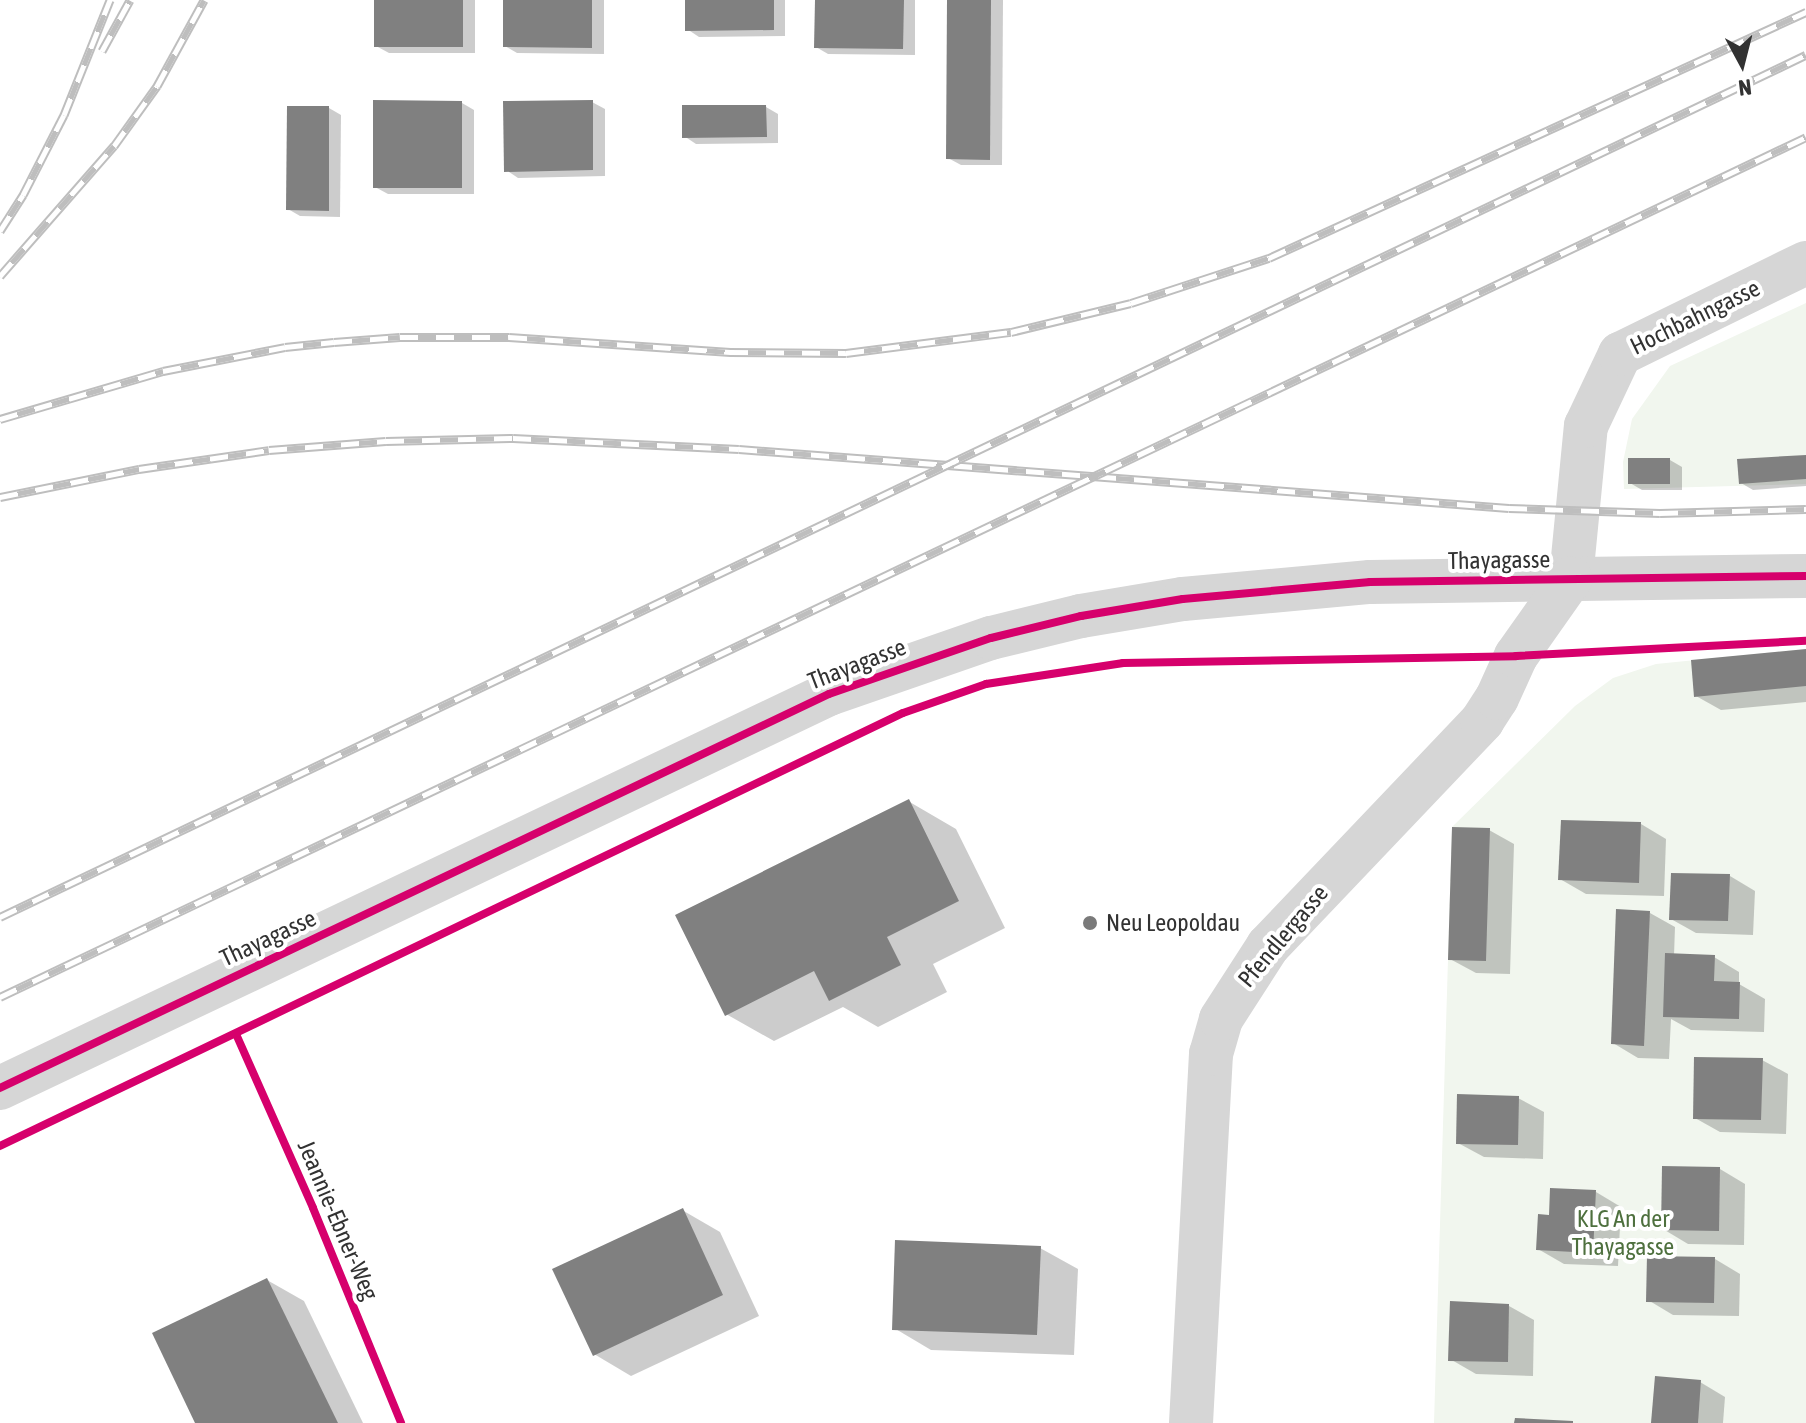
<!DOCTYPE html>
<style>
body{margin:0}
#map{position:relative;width:1806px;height:1423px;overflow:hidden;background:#fff;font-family:"Asap Condensed",sans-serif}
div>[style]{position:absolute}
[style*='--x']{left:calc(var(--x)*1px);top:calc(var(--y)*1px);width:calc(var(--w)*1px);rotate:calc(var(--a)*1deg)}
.green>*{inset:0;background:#f1f6ee}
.shadow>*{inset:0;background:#0003}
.building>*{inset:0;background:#808080}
.street>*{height:44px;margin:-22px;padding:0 22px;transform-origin:22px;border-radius:22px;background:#d6d6d6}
.rail>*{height:9px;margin-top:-4.5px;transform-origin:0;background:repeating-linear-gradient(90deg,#fff 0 18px,#bebebe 0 36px);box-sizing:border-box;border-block:2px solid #bebebe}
.cycleway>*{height:8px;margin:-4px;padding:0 4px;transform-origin:4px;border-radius:4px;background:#d6006c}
.dots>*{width:22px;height:22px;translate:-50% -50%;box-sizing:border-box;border:4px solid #fff;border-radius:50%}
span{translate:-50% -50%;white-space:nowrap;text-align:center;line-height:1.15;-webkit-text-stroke:8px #fff;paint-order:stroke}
.street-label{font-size:24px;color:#323232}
.poi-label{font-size:24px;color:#323232}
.left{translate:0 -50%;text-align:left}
.park-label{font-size:24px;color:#4e703e}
.north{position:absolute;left:1702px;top:24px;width:80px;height:80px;-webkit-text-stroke:6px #fff;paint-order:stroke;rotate:173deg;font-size:22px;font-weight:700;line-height:32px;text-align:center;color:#323232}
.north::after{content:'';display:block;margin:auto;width:28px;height:36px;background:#323232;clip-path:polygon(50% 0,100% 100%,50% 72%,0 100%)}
</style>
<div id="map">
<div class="green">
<i style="clip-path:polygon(1806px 303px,1806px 484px,1624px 489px,1623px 462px,1632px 419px,1670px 366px)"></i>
<i style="clip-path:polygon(1806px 649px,1806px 1423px,1434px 1423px,1452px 827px,1575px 706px,1613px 678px,1656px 664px)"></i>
</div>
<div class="shadow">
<i style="clip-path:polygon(376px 0,475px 0,475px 53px,389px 53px,376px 46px)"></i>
<i style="clip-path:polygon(505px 0,604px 0,604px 54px,517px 53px,505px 46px)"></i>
<i style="clip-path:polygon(687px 0,785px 0,785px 36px,699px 37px,687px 29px)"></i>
<i style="clip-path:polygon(817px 0,915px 0,915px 55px,828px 54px,816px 47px)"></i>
<i style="clip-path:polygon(949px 0,1003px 0,1002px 165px,961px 165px,948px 158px)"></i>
<i style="clip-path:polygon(592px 102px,605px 109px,605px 176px,518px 178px,506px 170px)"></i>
<i style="clip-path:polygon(462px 103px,474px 110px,474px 194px,388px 194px,375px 187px)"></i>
<i style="clip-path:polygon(766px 107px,778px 114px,778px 143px,696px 144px,684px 136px)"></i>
<i style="clip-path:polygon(329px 108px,341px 115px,340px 217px,300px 216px,288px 209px)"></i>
<i style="clip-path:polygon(1806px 457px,1806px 486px,1753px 490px,1741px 483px)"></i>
<i style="clip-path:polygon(1670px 460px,1682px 467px,1682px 490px,1642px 490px,1630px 483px)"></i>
<i style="clip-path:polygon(1806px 651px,1806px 702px,1721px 710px,1696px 696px)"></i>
<i style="clip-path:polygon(908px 801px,956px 829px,1005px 928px,933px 964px,947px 992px,878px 1027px,843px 1007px,774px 1041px,726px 1014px)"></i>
<i style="clip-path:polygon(1641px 824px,1666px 839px,1664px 896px,1586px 894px,1560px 879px)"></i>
<i style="clip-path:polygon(1489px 830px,1514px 844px,1510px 974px,1476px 973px,1450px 959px)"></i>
<i style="clip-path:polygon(1730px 876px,1755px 891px,1753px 935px,1696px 933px,1671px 919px)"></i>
<i style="clip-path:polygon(1650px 913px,1675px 927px,1674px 956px,1714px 957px,1739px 972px,1739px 984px,1765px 999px,1764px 1032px,1691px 1030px,1671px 1019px,1669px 1059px,1638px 1058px,1613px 1043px)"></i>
<i style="clip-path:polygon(1762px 1060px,1788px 1074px,1786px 1134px,1720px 1132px,1695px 1118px)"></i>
<i style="clip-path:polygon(1518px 1098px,1544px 1112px,1543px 1159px,1484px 1157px,1458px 1143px)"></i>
<i style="clip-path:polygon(1720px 1169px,1745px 1184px,1744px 1245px,1688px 1244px,1663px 1229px)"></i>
<i style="clip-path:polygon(1596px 1192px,1621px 1207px,1618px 1266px,1564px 1264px,1538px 1249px,1551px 1217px)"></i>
<i style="clip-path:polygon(682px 1210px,720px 1232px,759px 1316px,631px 1376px,594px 1354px)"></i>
<i style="clip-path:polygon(1040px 1248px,1078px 1269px,1074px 1355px,931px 1350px,894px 1328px)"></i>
<i style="clip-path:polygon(1715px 1259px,1740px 1274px,1739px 1316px,1673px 1315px,1648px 1300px)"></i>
<i style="clip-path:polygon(267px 1280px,304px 1301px,363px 1423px,198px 1423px)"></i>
<i style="clip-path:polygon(1509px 1306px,1534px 1320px,1533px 1376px,1476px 1374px,1450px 1359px)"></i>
<i style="clip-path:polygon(1700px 1382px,1725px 1397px,1723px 1423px,1653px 1423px)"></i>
</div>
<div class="building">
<i style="clip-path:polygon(374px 0,463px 0,463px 47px,374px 47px)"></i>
<i style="clip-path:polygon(503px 0,592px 0,592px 48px,503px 47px)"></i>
<i style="clip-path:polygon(685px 0,774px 0,774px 30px,685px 31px)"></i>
<i style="clip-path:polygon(815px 0,904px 0,903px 49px,814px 48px)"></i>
<i style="clip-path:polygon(947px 0,991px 0,990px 160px,946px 159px)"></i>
<i style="clip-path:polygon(373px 100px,462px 101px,462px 188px,373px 188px)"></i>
<i style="clip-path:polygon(593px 100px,593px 170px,504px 172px,503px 101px)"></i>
<i style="clip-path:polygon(682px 105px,766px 105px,767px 137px,682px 138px)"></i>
<i style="clip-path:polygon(287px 106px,329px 106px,329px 211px,286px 210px)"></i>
<i style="clip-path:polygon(1806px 455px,1806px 479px,1739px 484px,1737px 459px)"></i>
<i style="clip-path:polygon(1628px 458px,1670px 458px,1670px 484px,1628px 484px)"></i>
<i style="clip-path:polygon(1806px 649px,1806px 686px,1694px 697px,1691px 660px)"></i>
<i style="clip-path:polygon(909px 799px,959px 901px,887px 937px,901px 965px,829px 1001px,814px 971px,725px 1016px,675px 915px)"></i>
<i style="clip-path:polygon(1561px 820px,1641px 822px,1639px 883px,1558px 880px)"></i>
<i style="clip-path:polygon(1452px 827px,1490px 828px,1486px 961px,1448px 960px)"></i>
<i style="clip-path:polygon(1671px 873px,1730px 874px,1728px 921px,1669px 920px)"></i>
<i style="clip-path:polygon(1616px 909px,1650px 911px,1644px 1046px,1611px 1044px)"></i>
<i style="clip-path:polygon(1665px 953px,1715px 955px,1714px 981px,1740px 982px,1739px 1019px,1663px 1017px)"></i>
<i style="clip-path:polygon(1694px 1057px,1763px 1058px,1761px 1120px,1693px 1119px)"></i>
<i style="clip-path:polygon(1457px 1094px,1519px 1096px,1518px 1145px,1456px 1144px)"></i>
<i style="clip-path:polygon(1662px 1166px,1720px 1167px,1719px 1231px,1661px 1230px)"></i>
<i style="clip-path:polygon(1550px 1188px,1596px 1190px,1593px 1253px,1536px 1250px,1538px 1214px,1549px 1215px)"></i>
<i style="clip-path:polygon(683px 1208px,723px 1295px,593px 1356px,552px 1269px)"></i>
<i style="clip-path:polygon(895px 1240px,1041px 1246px,1037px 1335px,892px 1330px)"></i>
<i style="clip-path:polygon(1647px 1256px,1715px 1257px,1714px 1303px,1646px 1302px)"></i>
<i style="clip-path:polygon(267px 1278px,338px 1423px,195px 1423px,152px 1333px)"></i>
<i style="clip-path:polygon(1450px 1301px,1509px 1304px,1508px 1362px,1448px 1361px)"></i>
<i style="clip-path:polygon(1655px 1376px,1701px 1380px,1698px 1423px,1651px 1423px)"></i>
<i style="clip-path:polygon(1515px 1418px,1573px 1421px,1573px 1423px,1514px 1423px)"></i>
</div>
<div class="street">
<i style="--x:1571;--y:578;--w:153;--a:-84.4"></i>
<i style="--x:1586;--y:426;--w:80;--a:-64.7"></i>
<i style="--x:1620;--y:354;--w:207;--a:-26.1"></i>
<i style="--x:0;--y:1088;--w:918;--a:-25.42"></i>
<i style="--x:829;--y:694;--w:171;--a:-19.1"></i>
<i style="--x:991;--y:638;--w:93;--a:-13.7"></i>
<i style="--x:1081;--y:616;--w:103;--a:-9.5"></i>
<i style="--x:1183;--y:599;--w:188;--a:-5.2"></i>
<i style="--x:1370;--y:582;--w:436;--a:-0.8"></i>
<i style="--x:1191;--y:1423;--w:370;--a:-86.9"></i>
<i style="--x:1211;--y:1054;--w:36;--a:-74"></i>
<i style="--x:1221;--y:1019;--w:87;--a:-57.2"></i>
<i style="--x:1268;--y:946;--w:311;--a:-46.4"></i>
<i style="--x:1482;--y:721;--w:27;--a:-57"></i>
<i style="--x:1497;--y:698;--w:46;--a:-65.7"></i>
<i style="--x:1516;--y:656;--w:95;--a:-54.8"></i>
</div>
<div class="rail">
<i style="--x:102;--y:51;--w:58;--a:-61.2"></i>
<i style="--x:0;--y:231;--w:43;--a:-57.4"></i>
<i style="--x:23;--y:195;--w:90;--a:-62.9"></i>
<i style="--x:64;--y:115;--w:124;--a:-68.2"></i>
<i style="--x:0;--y:276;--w:173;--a:-48.8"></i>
<i style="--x:114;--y:146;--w:74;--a:-54.4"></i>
<i style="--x:157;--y:86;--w:98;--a:-61.3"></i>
<i style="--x:0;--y:419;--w:170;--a:-16.4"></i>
<i style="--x:163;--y:371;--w:124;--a:-11.1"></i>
<i style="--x:285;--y:347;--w:49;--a:-5.8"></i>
<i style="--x:334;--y:342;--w:66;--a:-4.3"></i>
<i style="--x:400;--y:337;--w:109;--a:0"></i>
<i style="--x:509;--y:337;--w:222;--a:3.9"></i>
<i style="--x:730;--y:352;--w:116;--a:0.5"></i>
<i style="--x:846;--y:353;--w:166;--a:-7.3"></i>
<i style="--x:1011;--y:332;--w:123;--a:-13.6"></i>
<i style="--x:1131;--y:303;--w:145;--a:-18.1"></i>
<i style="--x:1269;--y:258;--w:591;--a:-24.61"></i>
<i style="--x:0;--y:497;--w:142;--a:-11.4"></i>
<i style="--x:139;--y:469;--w:131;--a:-8.3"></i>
<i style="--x:269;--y:450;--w:117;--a:-4.4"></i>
<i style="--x:386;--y:441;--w:127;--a:-1.4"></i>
<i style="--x:513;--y:438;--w:226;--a:2.8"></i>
<i style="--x:739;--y:449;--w:772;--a:4.38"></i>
<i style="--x:1509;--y:508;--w:151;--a:1.9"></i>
<i style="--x:1660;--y:513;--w:146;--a:-1.6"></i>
<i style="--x:0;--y:917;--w:2001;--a:-25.52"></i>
<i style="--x:0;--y:997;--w:2000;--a:-25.46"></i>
</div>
<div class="cycleway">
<i style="--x:236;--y:1034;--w:190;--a:66.1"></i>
<i style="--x:313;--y:1208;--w:232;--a:67.7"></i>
<i style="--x:0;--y:1088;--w:918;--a:-25.42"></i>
<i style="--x:829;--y:694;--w:171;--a:-19.1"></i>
<i style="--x:991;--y:638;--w:93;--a:-13.7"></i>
<i style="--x:1081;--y:616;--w:103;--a:-9.5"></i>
<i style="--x:1183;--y:599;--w:188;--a:-5.2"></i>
<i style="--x:1370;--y:582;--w:436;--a:-0.8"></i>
<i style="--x:0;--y:1146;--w:1001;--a:-25.62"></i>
<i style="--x:903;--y:713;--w:88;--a:-19.3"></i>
<i style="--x:986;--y:684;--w:139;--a:-8.7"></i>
<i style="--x:1123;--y:663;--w:393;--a:-1"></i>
<i style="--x:1516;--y:656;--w:290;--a:-3"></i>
</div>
<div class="dots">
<i style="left:1090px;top:923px;background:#7a7a7a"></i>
</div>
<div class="street-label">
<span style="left:1695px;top:317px;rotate:-26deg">Hochbahngasse</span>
<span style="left:1499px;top:560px;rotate:-1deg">Thayagasse</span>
<span style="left:857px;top:664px;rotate:-21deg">Thayagasse</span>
<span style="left:1283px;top:936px;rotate:-50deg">Pfendlergasse</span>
<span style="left:268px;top:938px;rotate:-25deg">Thayagasse</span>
<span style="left:338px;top:1220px;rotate:67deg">Jeannie-Ebner-Weg</span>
</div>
<div class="poi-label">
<span class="left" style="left:1106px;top:923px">Neu Leopoldau</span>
</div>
<div class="park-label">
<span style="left:1623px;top:1233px">KLG An der<br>Thayagasse</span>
</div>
<div class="north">N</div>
</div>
